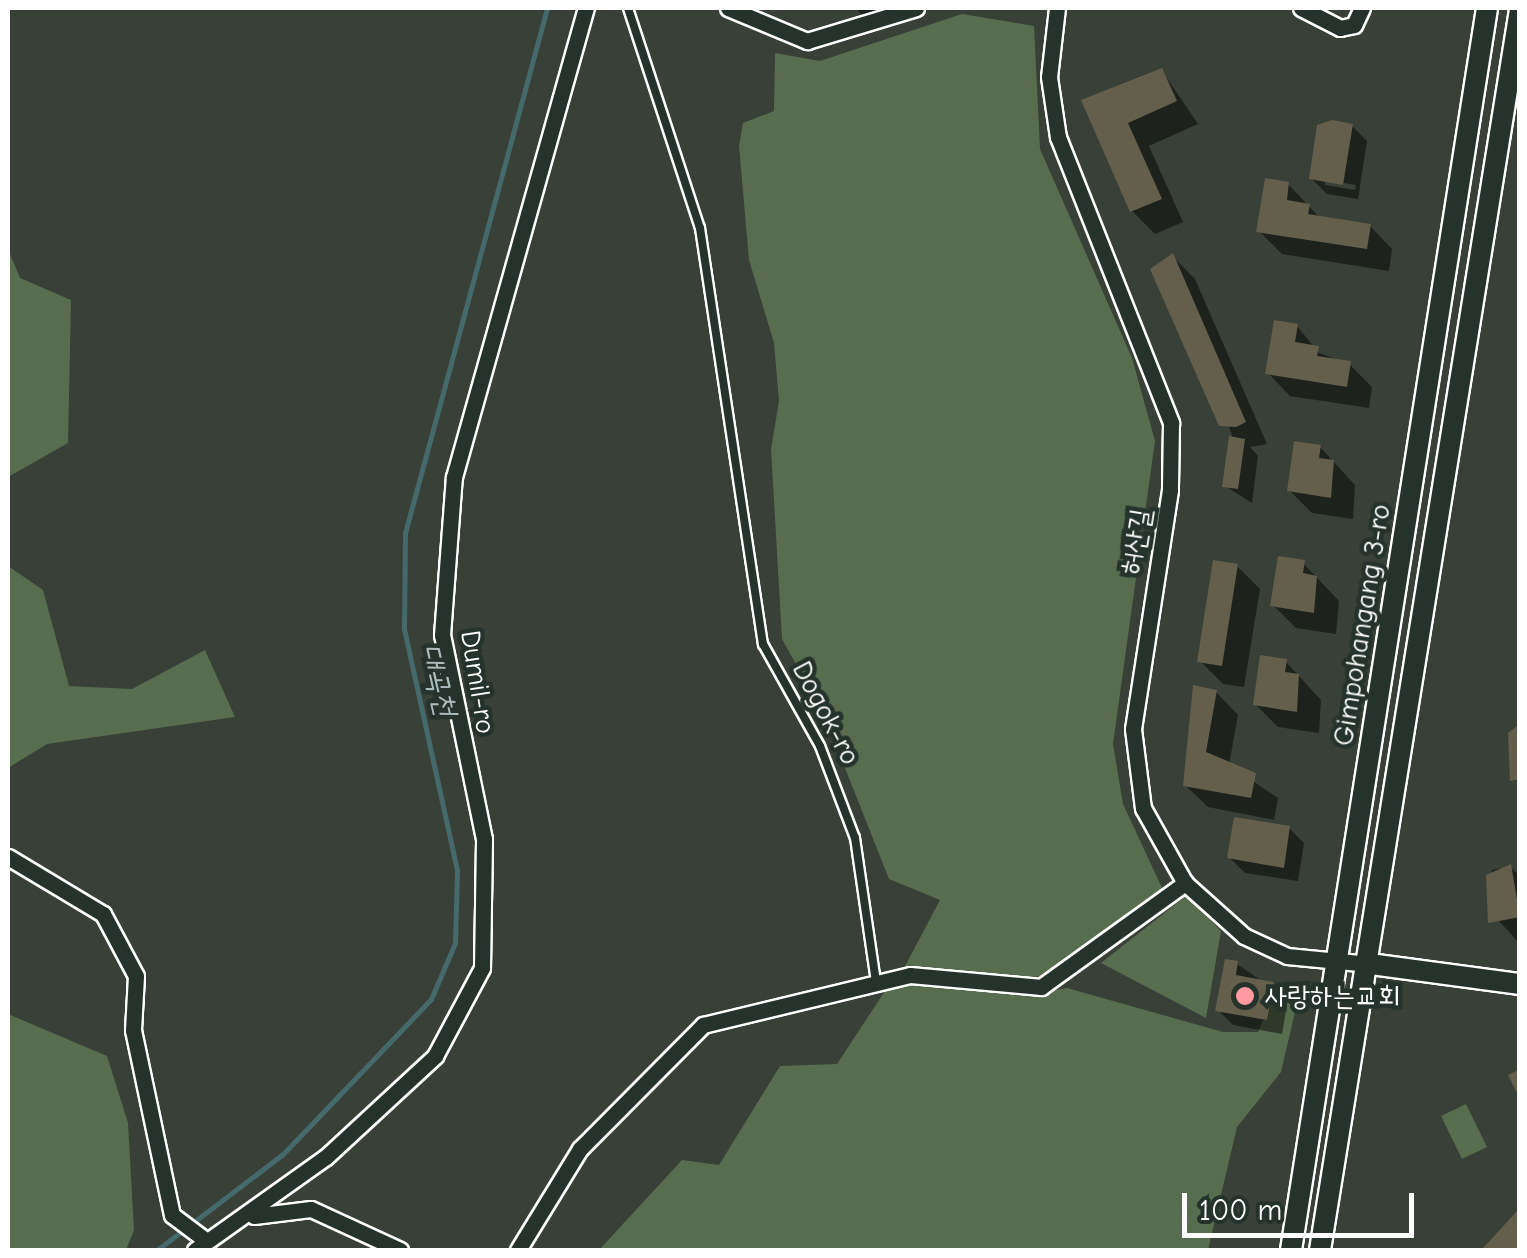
<!DOCTYPE html>
<meta charset="utf-8">
<style>
body{margin:0}
#map{position:relative;width:1527px;height:1258px;overflow:hidden;background:#394037;font-family:"Comic Neue","Poor Story",sans-serif}
div>[style]{position:absolute}
[style*='--x']{left:calc(var(--x)*1px);top:calc(var(--y)*1px);width:calc(var(--w)*1px);rotate:calc(var(--a)*1deg)}
.green>*{inset:0;background:#586c50}
.shadow>*{inset:0;background:#0007}
.stream>*{height:5px;margin:-2.5px;padding:0 2.5px;transform-origin:2.5px;border-radius:2.5px;background:#46696b}
.building>*{inset:0;background:#645e4d}
.roads{filter:drop-shadow(2px 0 #fff) drop-shadow(-2px 0 #fff) drop-shadow(0 2px #fff) drop-shadow(0 -2px #fff)}
.service>*{height:8px;margin:-4px;padding:0 4px;transform-origin:4px;border-radius:4px;background:#26332d}
.minor>*{height:15px;margin:-7.5px;padding:0 7.5px;transform-origin:7.5px;border-radius:7.5px;background:#26332d}
.tertiary>*{height:20px;margin:-10px;padding:0 10px;transform-origin:10px;border-radius:10px;background:#26332d}
.dots>*{width:28px;height:28px;translate:-50% -50%;box-sizing:border-box;border:5px solid #26332d;border-radius:50%}
span{translate:-50% -50%;white-space:nowrap;text-align:center;line-height:1.15;-webkit-text-stroke:9px #26332d;paint-order:stroke}
.street-label{font-size:28px;color:#fff}
.poi-label{font-size:28px;color:#fff}
.left{translate:0 -50%;text-align:left}
.water-label{font-size:30px;color:#acbcbc;font-style:italic}
.frame{position:absolute;inset:0;border:10px solid #fff;pointer-events:none}
.scale{position:absolute;left:1182px;top:1193px;width:232px;height:45px;box-sizing:border-box;border:5px solid #fff;border-top:0;padding-left:12px;font-size:30px;line-height:35px;white-space:nowrap;color:#fff;-webkit-text-stroke:8px #26332d;paint-order:stroke}
</style>
<div id="map">
<div class="green">
<i style="clip-path:polygon(962px 14px,1034px 26px,1040px 149px,1132px 358px,1155px 441px,1113px 744px,1123px 804px,1163px 890px,1052px 973px,1025px 979px,903px 970px,940px 900px,889px 879px,824px 715px,782px 639px,771px 449px,779px 401px,774px 343px,749px 260px,739px 146px,743px 123px,774px 111px,775px 53px,820px 61px)"></i>
<i style="clip-path:polygon(8px 249px,20px 278px,71px 300px,68px 443px,8px 477px)"></i>
<i style="clip-path:polygon(8px 566px,43px 590px,69px 686px,132px 689px,205px 650px,235px 717px,47px 744px,8px 768px)"></i>
<i style="clip-path:polygon(1186px 896px,1221px 931px,1206px 1018px,1101px 963px)"></i>
<i style="clip-path:polygon(951px 982px,1028px 995px,1067px 988px,1223px 1032px,1258px 1032px,1273px 998px,1298px 999px,1281px 1072px,1237px 1127px,1208px 1250px,599px 1250px,682px 1160px,719px 1165px,780px 1066px,837px 1064px,887px 988px)"></i>
<i style="clip-path:polygon(8px 1014px,107px 1056px,128px 1123px,134px 1230px,126px 1250px,8px 1250px)"></i>
<i style="clip-path:polygon(1466px 1104px,1487px 1147px,1462px 1159px,1441px 1116px)"></i>
</div>
<div class="shadow">
<i style="clip-path:polygon(855px 8px,907px 8px,872px 25px)"></i>
<i style="clip-path:polygon(1162px 71px,1198px 124px,1149px 146px,1183px 222px,1155px 234px,1132px 211px,1084px 102px)"></i>
<i style="clip-path:polygon(evenodd,1352px 126px,1367px 141px,1358px 199px,1327px 194px,1312px 179px,1352px 126px,1325px 180px,1356px 185px,1355px 190px,1325px 185px,1325px 180px)"></i>
<i style="clip-path:polygon(1288px 184px,1321px 219px,1370px 226px,1392px 249px,1389px 271px,1282px 254px,1259px 231px)"></i>
<i style="clip-path:polygon(1172px 256px,1195px 279px,1267px 444px,1250px 447px,1258px 456px,1252px 503px,1225px 486px,1232px 435px)"></i>
<i style="clip-path:polygon(1297px 326px,1319px 353px,1349px 364px,1372px 387px,1369px 408px,1290px 396px,1268px 373px)"></i>
<i style="clip-path:polygon(1320px 447px,1355px 485px,1353px 519px,1312px 513px,1289px 490px)"></i>
<i style="clip-path:polygon(1303px 563px,1339px 601px,1336px 634px,1296px 628px,1273px 605px)"></i>
<i style="clip-path:polygon(1237px 566px,1260px 589px,1244px 687px,1223px 684px,1200px 661px)"></i>
<i style="clip-path:polygon(1286px 662px,1321px 700px,1319px 733px,1278px 727px,1255px 704px)"></i>
<i style="clip-path:polygon(1216px 692px,1238px 715px,1229px 765px,1278px 798px,1274px 820px,1208px 807px,1185px 785px)"></i>
<i style="clip-path:polygon(1289px 828px,1304px 843px,1298px 881px,1245px 873px,1230px 858px)"></i>
<i style="clip-path:polygon(1510px 867px,1520px 876px,1520px 944px,1489px 910px,1492px 870px)"></i>
<i style="clip-path:polygon(1237px 964px,1288px 999px,1282px 1034px,1233px 1025px,1218px 1010px)"></i>
</div>
<div class="stream">
<i style="--x:157;--y:1250;--w:158;--a:-37.3"></i>
<i style="--x:283;--y:1154;--w:214;--a:-46.3"></i>
<i style="--x:431;--y:999;--w:61;--a:-66.8"></i>
<i style="--x:455;--y:943;--w:73;--a:-88.4"></i>
<i style="--x:457;--y:870;--w:247;--a:-102.4"></i>
<i style="--x:404;--y:629;--w:96;--a:-89.4"></i>
<i style="--x:405;--y:533;--w:544;--a:-74.86"></i>
</div>
<div class="building">
<i style="clip-path:polygon(1162px 68px,1177px 101px,1128px 123px,1162px 199px,1130px 212px,1081px 100px)"></i>
<i style="clip-path:polygon(1332px 120px,1353px 124px,1343px 185px,1309px 179px,1317px 125px)"></i>
<i style="clip-path:polygon(1265px 178px,1289px 182px,1287px 200px,1310px 204px,1308px 214px,1371px 224px,1367px 249px,1256px 232px)"></i>
<i style="clip-path:polygon(1173px 253px,1246px 422px,1236px 427px,1219px 426px,1150px 269px)"></i>
<i style="clip-path:polygon(1274px 320px,1298px 324px,1295px 342px,1319px 346px,1317px 356px,1351px 361px,1347px 387px,1265px 374px)"></i>
<i style="clip-path:polygon(1229px 436px,1245px 439px,1238px 489px,1222px 487px)"></i>
<i style="clip-path:polygon(1294px 441px,1321px 445px,1319px 458px,1334px 460px,1331px 498px,1287px 491px)"></i>
<i style="clip-path:polygon(1278px 556px,1305px 560px,1303px 573px,1317px 576px,1314px 613px,1270px 606px)"></i>
<i style="clip-path:polygon(1213px 560px,1238px 564px,1222px 666px,1197px 662px)"></i>
<i style="clip-path:polygon(1260px 655px,1287px 659px,1285px 672px,1299px 674px,1297px 712px,1253px 705px)"></i>
<i style="clip-path:polygon(1193px 685px,1217px 690px,1206px 752px,1256px 773px,1251px 798px,1183px 786px)"></i>
<i style="clip-path:polygon(1520px 724px,1520px 779px,1510px 781px,1508px 733px)"></i>
<i style="clip-path:polygon(1234px 817px,1290px 826px,1284px 868px,1227px 858px)"></i>
<i style="clip-path:polygon(1511px 864px,1520px 917px,1488px 923px,1486px 875px)"></i>
<i style="clip-path:polygon(1225px 959px,1238px 961px,1236px 975px,1274px 982px,1267px 1020px,1215px 1011px)"></i>
<i style="clip-path:polygon(1520px 1069px,1520px 1099px,1508px 1075px)"></i>
<i style="clip-path:polygon(1520px 1208px,1520px 1250px,1486px 1250px,1483px 1248px)"></i>
</div>
<div class="roads">
<div class="service">
<i style="--x:628;--y:8;--w:231;--a:71.9"></i>
<i style="--x:700;--y:228;--w:421;--a:81.4"></i>
<i style="--x:763;--y:644;--w:117;--a:60.8"></i>
<i style="--x:820;--y:746;--w:98;--a:69.2"></i>
<i style="--x:855;--y:838;--w:146;--a:81.7"></i>
</div>
<div class="minor">
<i style="--x:728;--y:8;--w:86;--a:22.7"></i>
<i style="--x:807;--y:41;--w:114;--a:-16.8"></i>
<i style="--x:1057;--y:8;--w:69;--a:96.6"></i>
<i style="--x:1049;--y:77;--w:61;--a:81.5"></i>
<i style="--x:1058;--y:137;--w:308;--a:68.4"></i>
<i style="--x:1171;--y:423;--w:67;--a:90.9"></i>
<i style="--x:1170;--y:490;--w:242;--a:98.8"></i>
<i style="--x:1133;--y:729;--w:80;--a:82.8"></i>
<i style="--x:1143;--y:808;--w:86;--a:60.8"></i>
<i style="--x:1185;--y:883;--w:79;--a:41.9"></i>
<i style="--x:1244;--y:936;--w:47;--a:24.9"></i>
<i style="--x:1287;--y:956;--w:83;--a:5.5"></i>
<i style="--x:1301;--y:8;--w:44;--a:27.1"></i>
<i style="--x:1340;--y:28;--w:14;--a:-12"></i>
<i style="--x:1354;--y:25;--w:19;--a:-65"></i>
<i style="--x:8;--y:857;--w:111;--a:31"></i>
<i style="--x:103;--y:914;--w:70;--a:62"></i>
<i style="--x:136;--y:976;--w:54;--a:93.2"></i>
<i style="--x:133;--y:1030;--w:189;--a:78.1"></i>
<i style="--x:172;--y:1215;--w:40;--a:37"></i>
<i style="--x:254;--y:1216;--w:57;--a:-7"></i>
<i style="--x:311;--y:1209;--w:98;--a:24.7"></i>
<i style="--x:195;--y:1250;--w:161;--a:-35.4"></i>
<i style="--x:326;--y:1157;--w:149;--a:-42.8"></i>
<i style="--x:435;--y:1056;--w:100;--a:-61.9"></i>
<i style="--x:482;--y:968;--w:129;--a:-89.1"></i>
<i style="--x:484;--y:839;--w:208;--a:-101.6"></i>
<i style="--x:442;--y:635;--w:158;--a:-85.7"></i>
<i style="--x:454;--y:477;--w:487;--a:-74.3"></i>
<i style="--x:518;--y:1250;--w:119;--a:-58.5"></i>
<i style="--x:580;--y:1149;--w:175;--a:-45.2"></i>
<i style="--x:703;--y:1025;--w:213;--a:-13.6"></i>
<i style="--x:910;--y:975;--w:132;--a:5.2"></i>
<i style="--x:1041;--y:987;--w:178;--a:-35.8"></i>
</div>
<div class="tertiary">
<i style="--x:1370;--y:964;--w:151;--a:7.6"></i>
<i style="--x:1291;--y:1250;--w:1257;--a:-81.03"></i>
<i style="--x:1320;--y:1250;--w:1257;--a:-80.84"></i>
</div>
</div>
<div class="dots">
<i style="left:1245px;top:996px;background:#ff9aa2"></i>
</div>
<div class="street-label">
<span style="left:1136px;top:542px;rotate:-81deg">허산길</span>
<span style="left:1362px;top:625px;rotate:-81deg">Gimpohangang 3-ro</span>
<span style="left:478px;top:682px;rotate:81deg">Dumil-ro</span>
<span style="left:826px;top:713px;rotate:62deg">Dogok-ro</span>
</div>
<div class="poi-label">
<span class="left" style="left:1265px;top:996px">사랑하는교회</span>
</div>
<div class="water-label">
<span style="left:438px;top:680px;rotate:77deg">대곡천</span>
</div>
<div class="frame"></div>
<div class="scale">100 m</div>
</div>
